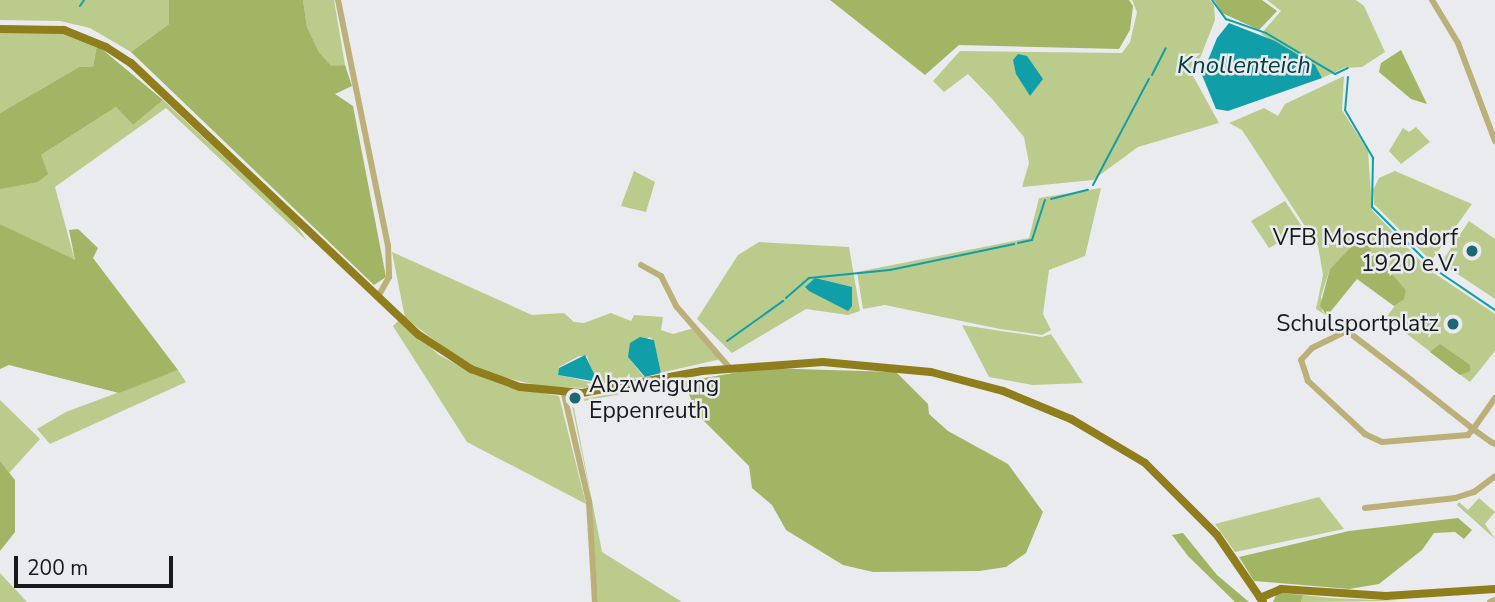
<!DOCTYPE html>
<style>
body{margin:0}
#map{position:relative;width:1495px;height:602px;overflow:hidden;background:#e9ebee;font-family:"Nunito Sans",sans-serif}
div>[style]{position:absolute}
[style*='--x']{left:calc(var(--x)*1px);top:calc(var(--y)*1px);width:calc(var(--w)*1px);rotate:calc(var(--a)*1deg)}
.green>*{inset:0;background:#bacb8c}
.forest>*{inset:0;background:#a1b565}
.water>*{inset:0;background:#109fa8}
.stream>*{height:2px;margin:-1px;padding:0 1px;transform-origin:1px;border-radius:1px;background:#109fa8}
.minor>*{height:6px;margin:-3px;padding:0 3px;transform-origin:3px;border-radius:3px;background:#bcb079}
.major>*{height:8px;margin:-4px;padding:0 4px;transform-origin:4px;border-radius:4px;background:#907d1b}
.dots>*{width:19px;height:19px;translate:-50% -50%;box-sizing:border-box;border:4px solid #e9ebee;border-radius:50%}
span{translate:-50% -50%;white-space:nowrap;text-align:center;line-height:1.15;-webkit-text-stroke:5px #e9ebee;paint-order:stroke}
.poi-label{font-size:23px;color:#18191a}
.right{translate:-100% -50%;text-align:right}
.left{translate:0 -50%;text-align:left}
.water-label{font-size:24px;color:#023d40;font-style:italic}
.scale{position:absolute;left:14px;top:556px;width:159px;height:32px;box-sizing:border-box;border:4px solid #18191a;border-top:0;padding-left:9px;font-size:21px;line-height:24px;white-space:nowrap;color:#18191a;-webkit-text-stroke:5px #e9ebee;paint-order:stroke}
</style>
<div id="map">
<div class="green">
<i style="clip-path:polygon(0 0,169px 0,169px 24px,131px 52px,90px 28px,60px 21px,0 20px)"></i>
<i style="clip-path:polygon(303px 0,334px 0,345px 65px,331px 67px,319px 52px,307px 27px)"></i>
<i style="clip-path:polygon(1132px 0,1210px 0,1214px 5px,1215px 20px,1193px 76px,1219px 123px,1138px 147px,1093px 180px,1022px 187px,1029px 163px,1024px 137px,993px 100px,968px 74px,944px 92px,933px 81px,960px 51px,1122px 53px,1130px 42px,1137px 12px)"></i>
<i style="clip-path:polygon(1267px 0,1356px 0,1364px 6px,1385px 52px,1362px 67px,1344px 68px,1322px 78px,1314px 65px,1261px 34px,1281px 11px)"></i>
<i style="clip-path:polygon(0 31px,57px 31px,97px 45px,93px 67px,79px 67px,0 113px)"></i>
<i style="clip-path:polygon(1344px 76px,1342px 110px,1368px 151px,1372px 210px,1428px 269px,1495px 314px,1495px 351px,1470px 382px,1386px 318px,1406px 290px,1360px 237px,1330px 269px,1321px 296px,1322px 311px,1327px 316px,1316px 309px,1323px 275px,1318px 246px,1242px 130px,1229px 123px,1264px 108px,1278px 116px,1285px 104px)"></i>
<i style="clip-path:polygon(163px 100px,295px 223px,307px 241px,166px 108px,55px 187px,75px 261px,0 224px,0 189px,41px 155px,116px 107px,133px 125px)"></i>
<i style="clip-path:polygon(1416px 127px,1430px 142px,1401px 164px,1389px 151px,1403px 128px,1409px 132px)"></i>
<i style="clip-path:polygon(634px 171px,655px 182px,646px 212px,621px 206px)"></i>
<i style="clip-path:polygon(1395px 171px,1472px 204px,1431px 261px,1374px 204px,1373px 190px,1379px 178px)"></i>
<i style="clip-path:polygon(1101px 188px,1085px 256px,1049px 270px,1043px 314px,1051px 330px,1042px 335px,1000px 329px,885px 305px,863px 309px,857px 272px,1029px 238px,1039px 198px)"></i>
<i style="clip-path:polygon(1285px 201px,1303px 228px,1269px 248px,1251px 221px)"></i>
<i style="clip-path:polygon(1469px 221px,1495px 239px,1495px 299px,1441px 263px)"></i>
<i style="clip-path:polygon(759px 242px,849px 247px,860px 311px,848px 315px,806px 309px,732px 353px,697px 319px,738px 255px)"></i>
<i style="clip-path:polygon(evenodd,392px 252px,532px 315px,564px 313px,574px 322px,584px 323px,611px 313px,631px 321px,634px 315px,663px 317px,661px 330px,673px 334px,694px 328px,721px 359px,594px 388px,544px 387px,494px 375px,458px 358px,405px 318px,392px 252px,649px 337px,654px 340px,661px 373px,643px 376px,628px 357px,649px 337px,392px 252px,579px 356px,587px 356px,595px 383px,558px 375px,559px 367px,579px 356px)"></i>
<i style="clip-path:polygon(399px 320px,439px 355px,475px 374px,508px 387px,559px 396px,586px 504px,467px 442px,393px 326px)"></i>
<i style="clip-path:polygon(962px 325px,1042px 337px,1051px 334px,1083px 383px,1033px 385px,989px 377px)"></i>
<i style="clip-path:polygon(178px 370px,186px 382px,50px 444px,37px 429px,66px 412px)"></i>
<i style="clip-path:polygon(729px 374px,573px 403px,602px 552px,682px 602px,598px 602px,590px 492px,571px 401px)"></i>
<i style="clip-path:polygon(0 400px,40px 439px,9px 473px,0 461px)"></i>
<i style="clip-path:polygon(1319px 497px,1344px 529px,1235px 552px,1215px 524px)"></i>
<i style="clip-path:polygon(1479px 498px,1495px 512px,1485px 524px,1495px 539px,1457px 505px,1459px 502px,1468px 510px)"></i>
<i style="clip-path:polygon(0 573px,27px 602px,0 602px)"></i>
<i style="clip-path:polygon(1303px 595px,1331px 598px,1399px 601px,1301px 602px)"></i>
</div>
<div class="forest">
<i style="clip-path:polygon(169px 0,303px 0,307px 27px,319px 52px,331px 66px,345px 65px,352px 86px,335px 94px,353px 106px,386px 277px,374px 285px,131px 52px,169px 24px)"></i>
<i style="clip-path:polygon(830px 0,1129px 0,1133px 6px,1130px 30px,1119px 49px,959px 45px,925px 75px)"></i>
<i style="clip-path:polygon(1214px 0,1262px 0,1277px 11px,1259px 30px,1222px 13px)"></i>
<i style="clip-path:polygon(97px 45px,163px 100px,133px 125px,116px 107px,41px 155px,48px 174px,38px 182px,0 189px,0 113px,79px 67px,93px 67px)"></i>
<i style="clip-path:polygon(1401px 50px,1427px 104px,1411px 99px,1379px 72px,1381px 63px)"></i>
<i style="clip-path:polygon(0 224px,75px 260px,69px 230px,78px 229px,98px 248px,93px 258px,178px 370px,119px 393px,9px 365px,0 369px)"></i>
<i style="clip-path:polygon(1360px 237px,1406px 290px,1404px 299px,1394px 306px,1357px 279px,1327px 316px,1320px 306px,1330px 269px)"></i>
<i style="clip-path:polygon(1440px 344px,1470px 365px,1470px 371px,1460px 375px,1430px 352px)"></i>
<i style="clip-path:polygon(761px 368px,896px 372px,928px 404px,929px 414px,948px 431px,1008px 464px,1043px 512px,1026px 553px,1006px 567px,979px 571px,873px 572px,843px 565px,786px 530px,772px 505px,752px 488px,749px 466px,699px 416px,683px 382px)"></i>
<i style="clip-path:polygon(0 461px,15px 480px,15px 532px,0 551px)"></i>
<i style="clip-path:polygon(1458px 518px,1472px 530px,1464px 539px,1455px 532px,1434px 533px,1422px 550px,1379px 584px,1349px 589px,1254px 581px,1239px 557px,1349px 531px)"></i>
<i style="clip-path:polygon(1183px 533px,1217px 575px,1249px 602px,1235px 602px,1188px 556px,1172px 535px)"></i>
<i style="clip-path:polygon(1277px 593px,1281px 593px,1303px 595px,1301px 602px,1273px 602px)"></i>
</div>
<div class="water">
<i style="clip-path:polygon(1229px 23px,1275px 41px,1315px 65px,1322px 78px,1228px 111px,1216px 109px,1202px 75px,1217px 38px)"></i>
<i style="clip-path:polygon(1018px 54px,1027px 56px,1043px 79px,1030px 96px,1016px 74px,1013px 60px)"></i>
<i style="clip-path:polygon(815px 278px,852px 287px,852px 306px,848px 311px,809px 291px,805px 287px)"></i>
<i style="clip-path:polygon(640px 337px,654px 340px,661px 373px,645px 377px,628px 357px,630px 343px)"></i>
<i style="clip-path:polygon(585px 355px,598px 382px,558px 375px,559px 368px)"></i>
</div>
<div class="stream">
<i style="--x:1212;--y:0;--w:24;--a:54"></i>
<i style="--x:1226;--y:19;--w:42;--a:19.3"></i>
<i style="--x:1266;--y:33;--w:80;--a:30.7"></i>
<i style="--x:1335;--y:74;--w:14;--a:-25"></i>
<i style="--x:80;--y:6;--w:7;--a:-56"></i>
<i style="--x:1152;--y:75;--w:30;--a:-63"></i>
<i style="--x:1348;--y:77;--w:33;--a:95"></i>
<i style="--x:1345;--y:110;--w:56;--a:59.7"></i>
<i style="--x:1373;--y:158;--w:49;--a:91.2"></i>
<i style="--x:1372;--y:207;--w:86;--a:45"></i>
<i style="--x:1433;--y:268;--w:75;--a:34.1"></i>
<i style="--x:1093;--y:185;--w:120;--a:-62.2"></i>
<i style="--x:1051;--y:199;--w:38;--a:-14"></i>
<i style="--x:1018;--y:243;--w:14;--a:-12"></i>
<i style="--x:1032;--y:240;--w:42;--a:-72"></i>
<i style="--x:786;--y:298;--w:30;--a:-41"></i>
<i style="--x:809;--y:278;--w:81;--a:-5.6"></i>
<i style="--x:890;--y:270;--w:127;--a:-11.8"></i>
<i style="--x:727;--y:341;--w:69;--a:-35.5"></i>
</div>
<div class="minor">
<i style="--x:338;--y:0;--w:250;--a:78.5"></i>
<i style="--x:388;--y:245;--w:32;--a:88"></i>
<i style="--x:389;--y:277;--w:23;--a:119"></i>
<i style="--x:1432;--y:0;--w:50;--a:58.8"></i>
<i style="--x:1458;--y:43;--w:105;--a:69.3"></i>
<i style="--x:641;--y:265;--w:23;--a:29"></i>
<i style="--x:661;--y:276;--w:34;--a:63"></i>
<i style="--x:676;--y:306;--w:81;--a:49"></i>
<i style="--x:564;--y:394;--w:111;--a:77"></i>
<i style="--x:589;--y:502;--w:100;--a:86.6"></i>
<i style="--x:1495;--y:398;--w:38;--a:125"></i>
<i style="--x:1473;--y:429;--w:8;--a:130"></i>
<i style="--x:1468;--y:435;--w:86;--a:175.3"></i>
<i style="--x:1382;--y:442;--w:19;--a:-155"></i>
<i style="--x:1365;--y:434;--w:78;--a:-137.1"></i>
<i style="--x:1308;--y:381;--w:22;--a:-108"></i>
<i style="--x:1301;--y:360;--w:16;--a:-47"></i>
<i style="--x:1312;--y:348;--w:39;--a:-26"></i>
<i style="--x:1347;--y:331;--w:81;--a:37.4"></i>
<i style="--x:1411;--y:380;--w:79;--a:38.3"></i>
<i style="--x:1473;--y:429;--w:22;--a:36"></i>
<i style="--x:1491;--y:442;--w:4;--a:27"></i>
<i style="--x:1365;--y:508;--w:91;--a:-6.3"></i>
<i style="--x:1455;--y:498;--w:20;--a:-18"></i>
<i style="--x:1474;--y:492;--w:26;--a:-37"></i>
<i style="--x:1490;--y:602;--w:5;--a:-22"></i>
</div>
<div class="major">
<i style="--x:0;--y:29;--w:64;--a:0.9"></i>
<i style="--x:64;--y:30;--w:45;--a:22"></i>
<i style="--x:106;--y:47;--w:30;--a:33"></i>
<i style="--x:131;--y:63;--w:396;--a:43.4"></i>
<i style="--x:419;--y:335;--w:62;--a:33.2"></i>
<i style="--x:471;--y:369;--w:52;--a:20.2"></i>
<i style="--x:520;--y:387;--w:62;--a:5.5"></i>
<i style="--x:582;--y:393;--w:122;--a:-10.4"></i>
<i style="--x:702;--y:371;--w:121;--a:-4.3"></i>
<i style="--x:823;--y:362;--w:108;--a:5.3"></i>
<i style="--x:931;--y:372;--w:74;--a:14.8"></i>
<i style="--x:1003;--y:391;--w:74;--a:22.4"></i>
<i style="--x:1071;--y:419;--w:86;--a:30.7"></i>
<i style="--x:1145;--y:463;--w:102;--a:45"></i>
<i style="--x:1217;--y:535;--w:81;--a:55.5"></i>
<i style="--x:1260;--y:598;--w:23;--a:-23"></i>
<i style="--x:1281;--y:589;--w:105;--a:3.8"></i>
<i style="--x:1386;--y:596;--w:109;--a:-3.7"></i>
</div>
<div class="dots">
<i style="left:1472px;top:251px;background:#1c6771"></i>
<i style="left:1453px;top:324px;background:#1c6771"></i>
<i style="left:575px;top:398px;background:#1c6771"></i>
</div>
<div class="poi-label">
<span class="right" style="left:1458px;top:251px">VFB Moschendorf<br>1920 e.V.</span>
<span class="right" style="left:1439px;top:324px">Schulsportplatz</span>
<span class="left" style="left:589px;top:398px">Abzweigung<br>Eppenreuth</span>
</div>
<div class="water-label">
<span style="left:1244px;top:66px">Knollenteich</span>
</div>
<div class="scale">200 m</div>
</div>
